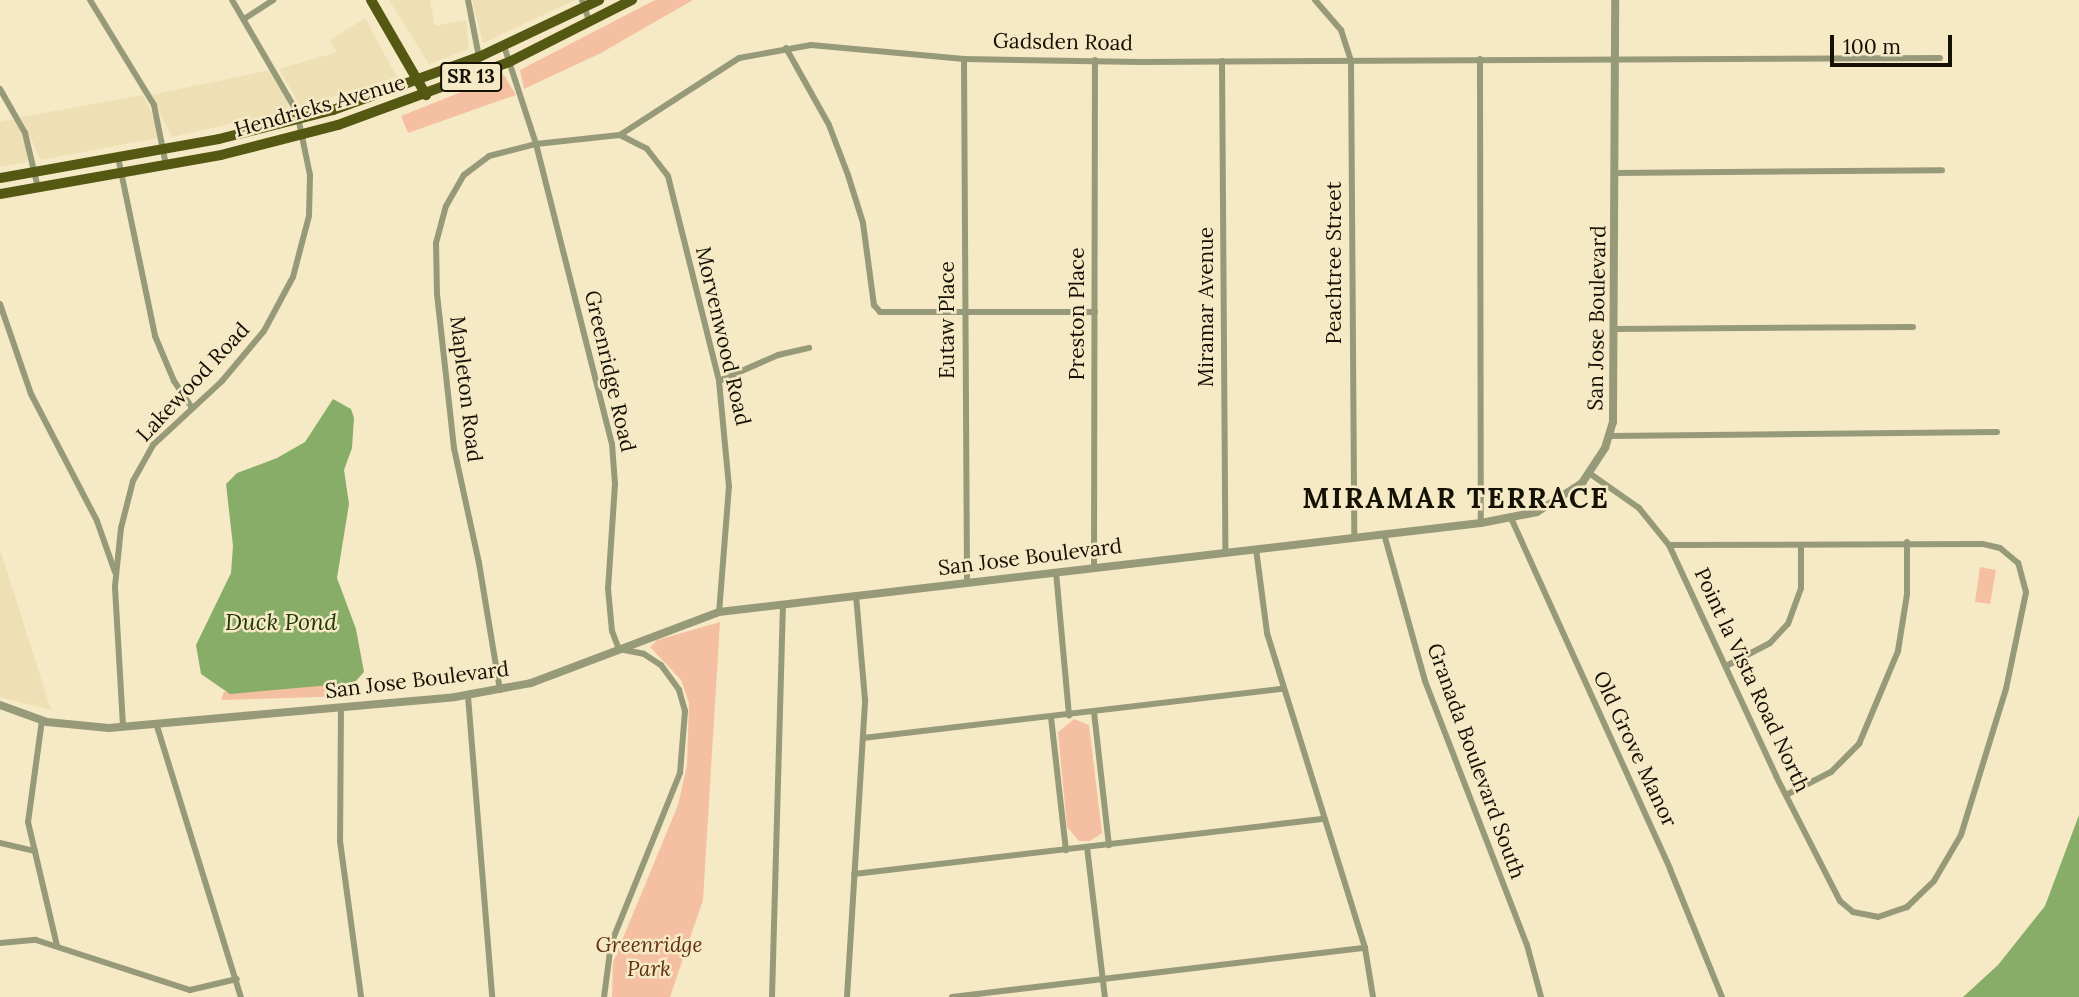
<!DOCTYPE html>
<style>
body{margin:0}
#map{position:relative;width:2079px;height:997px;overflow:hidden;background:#f6eac6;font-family:Lora,serif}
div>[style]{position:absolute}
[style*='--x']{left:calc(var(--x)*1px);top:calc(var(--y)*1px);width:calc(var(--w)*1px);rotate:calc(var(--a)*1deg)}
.built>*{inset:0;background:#eee0b4}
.green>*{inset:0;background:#f5c0a1}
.water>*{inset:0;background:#88ad68}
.minor>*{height:6px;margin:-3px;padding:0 3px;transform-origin:3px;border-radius:3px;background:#979a79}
.tertiary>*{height:8px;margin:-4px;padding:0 4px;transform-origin:4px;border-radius:4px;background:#979a79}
.primary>*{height:10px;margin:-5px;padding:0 5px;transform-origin:5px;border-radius:5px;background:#555812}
span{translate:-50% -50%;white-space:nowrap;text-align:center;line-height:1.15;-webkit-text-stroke:5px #f6eac6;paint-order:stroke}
.shield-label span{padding:2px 5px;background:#f6eac6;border:2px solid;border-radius:5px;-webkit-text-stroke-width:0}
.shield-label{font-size:19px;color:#151105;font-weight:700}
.street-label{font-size:21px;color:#151105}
.park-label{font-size:21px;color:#613212;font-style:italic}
.water-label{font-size:23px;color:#1f3703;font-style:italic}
.district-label{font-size:28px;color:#151105;font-weight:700;letter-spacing:2px}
.scale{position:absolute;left:1830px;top:35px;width:122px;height:32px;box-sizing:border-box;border:4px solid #151105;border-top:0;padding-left:9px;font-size:21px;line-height:24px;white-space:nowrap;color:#151105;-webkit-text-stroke:5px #f6eac6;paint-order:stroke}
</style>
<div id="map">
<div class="built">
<i style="clip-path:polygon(389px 0,430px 0,435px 26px,466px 20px,469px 49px,429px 64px)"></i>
<i style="clip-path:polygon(472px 0,575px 0,483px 43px)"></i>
<i style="clip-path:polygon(365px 18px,397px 77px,301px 107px,279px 69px,337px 52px,330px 40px)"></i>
<i style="clip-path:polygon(270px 70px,288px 101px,287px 111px,172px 137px,151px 95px)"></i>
<i style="clip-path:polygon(143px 95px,157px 125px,157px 138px,41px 160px,21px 117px)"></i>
<i style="clip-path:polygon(15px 119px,27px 148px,27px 162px,0 167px,0 122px)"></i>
<i style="clip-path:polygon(0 549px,51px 710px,0 697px)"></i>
</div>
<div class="green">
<i style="clip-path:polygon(655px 0,693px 0,601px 53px,524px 89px,520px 70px)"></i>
<i style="clip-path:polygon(504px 75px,516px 95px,408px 133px,401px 116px)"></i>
<i style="clip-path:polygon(1980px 567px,1996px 570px,1990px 604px,1975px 602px)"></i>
<i style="clip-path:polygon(720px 622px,703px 900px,670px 997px,612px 997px,613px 962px,678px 805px,687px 765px,689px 703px,681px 680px,650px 647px,657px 640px)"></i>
<i style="clip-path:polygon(354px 683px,353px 696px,221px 700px,224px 692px)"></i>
<i style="clip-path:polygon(1074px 719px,1089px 725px,1102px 833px,1090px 841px,1079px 841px,1067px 827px,1058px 732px)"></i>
</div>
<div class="water">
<i style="clip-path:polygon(333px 399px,351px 409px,354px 418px,352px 448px,344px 470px,349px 504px,337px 578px,356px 629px,364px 672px,354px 683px,230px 694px,201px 674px,196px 645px,231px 573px,233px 546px,226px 484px,237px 473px,277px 458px,305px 442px)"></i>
<i style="clip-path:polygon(2079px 815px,2079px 997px,1963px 997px,1998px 965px,2045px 906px)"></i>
</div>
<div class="minor">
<i style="--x:90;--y:0;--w:123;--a:58.6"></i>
<i style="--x:154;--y:105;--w:61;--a:78.7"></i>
<i style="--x:468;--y:0;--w:58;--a:79.1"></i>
<i style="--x:582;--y:0;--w:24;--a:71"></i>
<i style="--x:1315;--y:0;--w:40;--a:49"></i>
<i style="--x:1341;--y:30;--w:32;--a:72"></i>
<i style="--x:1351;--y:60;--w:477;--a:89.6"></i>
<i style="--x:244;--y:19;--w:35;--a:-33"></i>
<i style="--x:504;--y:46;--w:103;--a:71.9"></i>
<i style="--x:536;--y:144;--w:309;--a:75.8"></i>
<i style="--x:612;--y:444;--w:40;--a:85.7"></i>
<i style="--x:615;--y:484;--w:105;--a:93.8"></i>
<i style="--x:608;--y:589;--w:42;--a:84.6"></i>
<i style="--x:612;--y:631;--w:19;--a:69"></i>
<i style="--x:619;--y:649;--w:25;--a:11"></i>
<i style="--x:644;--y:654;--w:20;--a:33"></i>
<i style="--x:661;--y:665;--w:31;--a:54"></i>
<i style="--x:679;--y:690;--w:22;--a:74"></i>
<i style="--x:685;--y:711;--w:62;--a:94.6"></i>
<i style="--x:680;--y:773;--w:184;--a:112"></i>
<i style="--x:611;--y:944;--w:53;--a:97.5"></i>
<i style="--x:786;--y:48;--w:88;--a:60.8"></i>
<i style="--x:829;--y:125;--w:53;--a:69.2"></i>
<i style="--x:848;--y:175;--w:50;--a:72.6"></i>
<i style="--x:863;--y:223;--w:83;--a:82.4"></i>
<i style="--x:874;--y:305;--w:9;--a:49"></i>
<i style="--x:880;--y:312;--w:215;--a:0"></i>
<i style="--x:964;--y:59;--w:523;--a:89.67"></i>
<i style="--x:1480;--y:59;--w:464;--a:89.9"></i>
<i style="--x:1222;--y:61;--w:491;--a:89.6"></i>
<i style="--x:0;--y:89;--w:51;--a:60.4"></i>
<i style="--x:25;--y:133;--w:57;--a:76.7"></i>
<i style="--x:620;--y:135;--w:30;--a:27"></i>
<i style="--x:647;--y:149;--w:34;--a:52"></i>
<i style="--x:668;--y:176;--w:211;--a:76"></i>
<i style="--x:719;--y:381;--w:105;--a:84.6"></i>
<i style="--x:729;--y:486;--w:126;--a:94.5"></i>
<i style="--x:118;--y:157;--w:183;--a:78.3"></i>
<i style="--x:155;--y:336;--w:49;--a:67.1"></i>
<i style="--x:174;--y:381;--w:30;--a:56"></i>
<i style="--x:1615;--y:173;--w:327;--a:-0.5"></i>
<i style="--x:0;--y:304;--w:95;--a:71"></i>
<i style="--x:31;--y:394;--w:143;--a:62.5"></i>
<i style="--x:97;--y:521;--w:54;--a:70.6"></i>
<i style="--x:1615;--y:329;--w:298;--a:-0.4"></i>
<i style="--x:719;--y:381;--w:64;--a:-23.8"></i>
<i style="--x:778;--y:355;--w:32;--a:-13"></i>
<i style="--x:1609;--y:436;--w:388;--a:-0.6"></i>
<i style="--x:1589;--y:473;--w:61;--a:35"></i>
<i style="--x:1639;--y:508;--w:48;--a:51"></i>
<i style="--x:1669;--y:545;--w:255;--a:65.1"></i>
<i style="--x:1776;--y:776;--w:140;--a:62.9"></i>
<i style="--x:1840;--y:901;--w:17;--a:40"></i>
<i style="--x:1853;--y:912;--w:25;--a:11"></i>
<i style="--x:1878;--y:917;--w:31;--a:-19"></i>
<i style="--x:1907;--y:907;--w:37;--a:-44"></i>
<i style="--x:1934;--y:881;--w:53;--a:-59.6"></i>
<i style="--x:1961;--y:835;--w:153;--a:-72.9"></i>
<i style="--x:2006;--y:689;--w:99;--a:-78.3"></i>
<i style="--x:2026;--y:592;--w:30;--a:-105"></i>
<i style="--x:2018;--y:563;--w:23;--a:-140"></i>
<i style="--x:2000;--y:548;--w:18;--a:-167"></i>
<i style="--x:1982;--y:544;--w:313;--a:179.8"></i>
<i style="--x:1511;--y:518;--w:385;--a:65.6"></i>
<i style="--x:1670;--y:869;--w:138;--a:67.9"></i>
<i style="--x:1384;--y:534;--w:153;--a:74.4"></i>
<i style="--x:1425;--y:681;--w:283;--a:68.9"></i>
<i style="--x:1527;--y:945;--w:54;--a:74.9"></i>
<i style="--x:1256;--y:549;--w:85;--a:82.5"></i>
<i style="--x:1267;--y:633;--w:330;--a:72.7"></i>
<i style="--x:1365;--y:948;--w:50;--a:80.7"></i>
<i style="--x:1094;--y:568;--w:508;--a:-89.89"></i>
<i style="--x:1056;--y:572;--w:144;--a:84.8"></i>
<i style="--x:1728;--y:665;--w:47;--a:-27.6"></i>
<i style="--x:1770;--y:643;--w:26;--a:-47"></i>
<i style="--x:1788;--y:624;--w:38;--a:-70"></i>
<i style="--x:1801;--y:588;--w:41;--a:-90"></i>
<i style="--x:500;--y:690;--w:129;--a:-99.4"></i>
<i style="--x:479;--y:563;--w:118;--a:-102.3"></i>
<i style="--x:454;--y:448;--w:155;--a:-96.3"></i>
<i style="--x:437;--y:294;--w:51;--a:-91.1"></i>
<i style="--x:436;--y:243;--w:38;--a:-75"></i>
<i style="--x:446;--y:206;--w:36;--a:-60"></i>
<i style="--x:464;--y:175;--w:31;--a:-37"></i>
<i style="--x:489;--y:156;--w:49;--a:-14.3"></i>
<i style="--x:536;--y:144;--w:84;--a:-6.1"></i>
<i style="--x:620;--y:135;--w:142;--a:-32.9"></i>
<i style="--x:739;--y:58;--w:73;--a:-10.2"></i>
<i style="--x:811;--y:45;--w:154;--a:5.2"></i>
<i style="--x:964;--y:59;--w:176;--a:1"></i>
<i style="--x:1140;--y:62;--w:800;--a:-0.29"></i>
<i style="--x:468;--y:696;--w:302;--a:85.4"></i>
<i style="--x:341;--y:707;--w:134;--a:90.4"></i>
<i style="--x:340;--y:841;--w:157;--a:82.3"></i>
<i style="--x:1094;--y:712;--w:134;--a:83.6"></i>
<i style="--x:1051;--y:717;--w:134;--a:83.6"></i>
<i style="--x:42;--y:720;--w:103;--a:97.8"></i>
<i style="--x:28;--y:822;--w:127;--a:76.8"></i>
<i style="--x:156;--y:723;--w:287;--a:72.8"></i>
<i style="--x:123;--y:726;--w:140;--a:-93.3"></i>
<i style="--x:115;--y:586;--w:58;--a:-84.1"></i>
<i style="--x:121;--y:528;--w:49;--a:-75.7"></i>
<i style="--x:133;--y:481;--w:41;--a:-60.9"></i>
<i style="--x:153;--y:445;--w:94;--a:-42.8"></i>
<i style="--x:222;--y:381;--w:65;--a:-50"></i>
<i style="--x:264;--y:331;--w:61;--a:-61.8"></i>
<i style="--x:293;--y:277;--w:63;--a:-75.3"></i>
<i style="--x:309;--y:216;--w:41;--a:-88.6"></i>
<i style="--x:310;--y:175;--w:64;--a:-101.7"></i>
<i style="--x:297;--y:112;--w:129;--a:-120.1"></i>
<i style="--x:863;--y:738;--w:422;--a:-6.7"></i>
<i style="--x:1786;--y:795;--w:51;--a:-27.1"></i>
<i style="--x:1831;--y:772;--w:40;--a:-45"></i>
<i style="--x:1859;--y:744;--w:101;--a:-67.2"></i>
<i style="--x:1898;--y:651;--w:58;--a:-81"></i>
<i style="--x:1907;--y:594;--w:52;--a:-90"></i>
<i style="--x:0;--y:843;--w:36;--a:13"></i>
<i style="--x:1087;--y:847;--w:151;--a:83.2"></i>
<i style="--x:854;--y:874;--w:473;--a:-6.7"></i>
<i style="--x:0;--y:943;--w:36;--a:-5"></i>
<i style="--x:36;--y:940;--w:162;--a:18"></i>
<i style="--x:190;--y:990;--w:48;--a:-13.2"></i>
<i style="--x:772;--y:997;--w:393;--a:-88.4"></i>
<i style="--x:847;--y:997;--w:298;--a:-86.5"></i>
<i style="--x:865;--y:700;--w:105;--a:-94.9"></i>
<i style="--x:952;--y:997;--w:416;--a:-6.8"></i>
</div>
<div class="tertiary">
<i style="--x:0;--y:705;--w:50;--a:19.9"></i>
<i style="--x:47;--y:722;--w:62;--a:5.5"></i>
<i style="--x:109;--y:728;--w:347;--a:-5.1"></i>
<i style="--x:455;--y:697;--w:77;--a:-10.4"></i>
<i style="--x:531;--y:683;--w:201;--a:-20.7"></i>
<i style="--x:719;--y:612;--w:767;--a:-6.66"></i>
<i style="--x:1481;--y:523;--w:57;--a:-11.1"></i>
<i style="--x:1537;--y:512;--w:54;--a:-32.8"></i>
<i style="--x:1582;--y:483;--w:42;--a:-56.7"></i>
<i style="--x:1605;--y:448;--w:27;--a:-73"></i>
<i style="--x:1613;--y:422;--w:422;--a:-89.7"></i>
</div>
<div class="primary">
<i style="--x:371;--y:0;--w:110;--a:59.9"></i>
<i style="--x:0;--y:178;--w:222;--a:-10.1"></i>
<i style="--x:219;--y:139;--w:118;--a:-14.3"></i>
<i style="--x:333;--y:110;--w:155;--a:-20"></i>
<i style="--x:479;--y:57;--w:133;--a:-25.4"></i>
<i style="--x:0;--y:194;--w:224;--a:-10"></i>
<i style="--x:221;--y:155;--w:121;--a:-14.4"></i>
<i style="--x:338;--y:125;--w:182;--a:-20.2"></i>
<i style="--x:509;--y:62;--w:138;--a:-26.8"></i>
</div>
<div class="shield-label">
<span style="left:471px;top:77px">SR 13</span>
</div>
<div class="street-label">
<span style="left:1063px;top:42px;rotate:1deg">Gadsden Road</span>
<span style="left:320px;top:106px;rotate:-16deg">Hendricks Avenue</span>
<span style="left:1334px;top:263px;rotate:-90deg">Peachtree Street</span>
<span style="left:1206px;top:307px;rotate:-90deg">Miramar Avenue</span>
<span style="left:1077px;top:314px;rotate:-90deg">Preston Place</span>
<span style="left:1597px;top:318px;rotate:-89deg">San Jose Boulevard</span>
<span style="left:947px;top:320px;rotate:-90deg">Eutaw Place</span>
<span style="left:723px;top:336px;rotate:77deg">Morvenwood Road</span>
<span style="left:610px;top:371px;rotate:77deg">Greenridge Road</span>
<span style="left:193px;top:382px;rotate:-47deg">Lakewood Road</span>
<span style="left:466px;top:389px;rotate:83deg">Mapleton Road</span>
<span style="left:1030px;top:557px;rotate:-7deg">San Jose Boulevard</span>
<span style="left:417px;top:680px;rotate:-7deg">San Jose Boulevard</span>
<span style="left:1752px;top:680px;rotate:65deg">Point la Vista Road North</span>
<span style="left:1635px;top:749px;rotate:65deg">Old Grove Manor</span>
<span style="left:1476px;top:761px;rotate:70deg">Granada Boulevard South</span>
</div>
<div class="park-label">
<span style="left:649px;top:957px">Greenridge<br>Park</span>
</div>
<div class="water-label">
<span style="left:281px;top:622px">Duck Pond</span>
</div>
<div class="district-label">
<span style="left:1456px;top:498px">MIRAMAR TERRACE</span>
</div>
<div class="scale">100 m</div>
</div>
